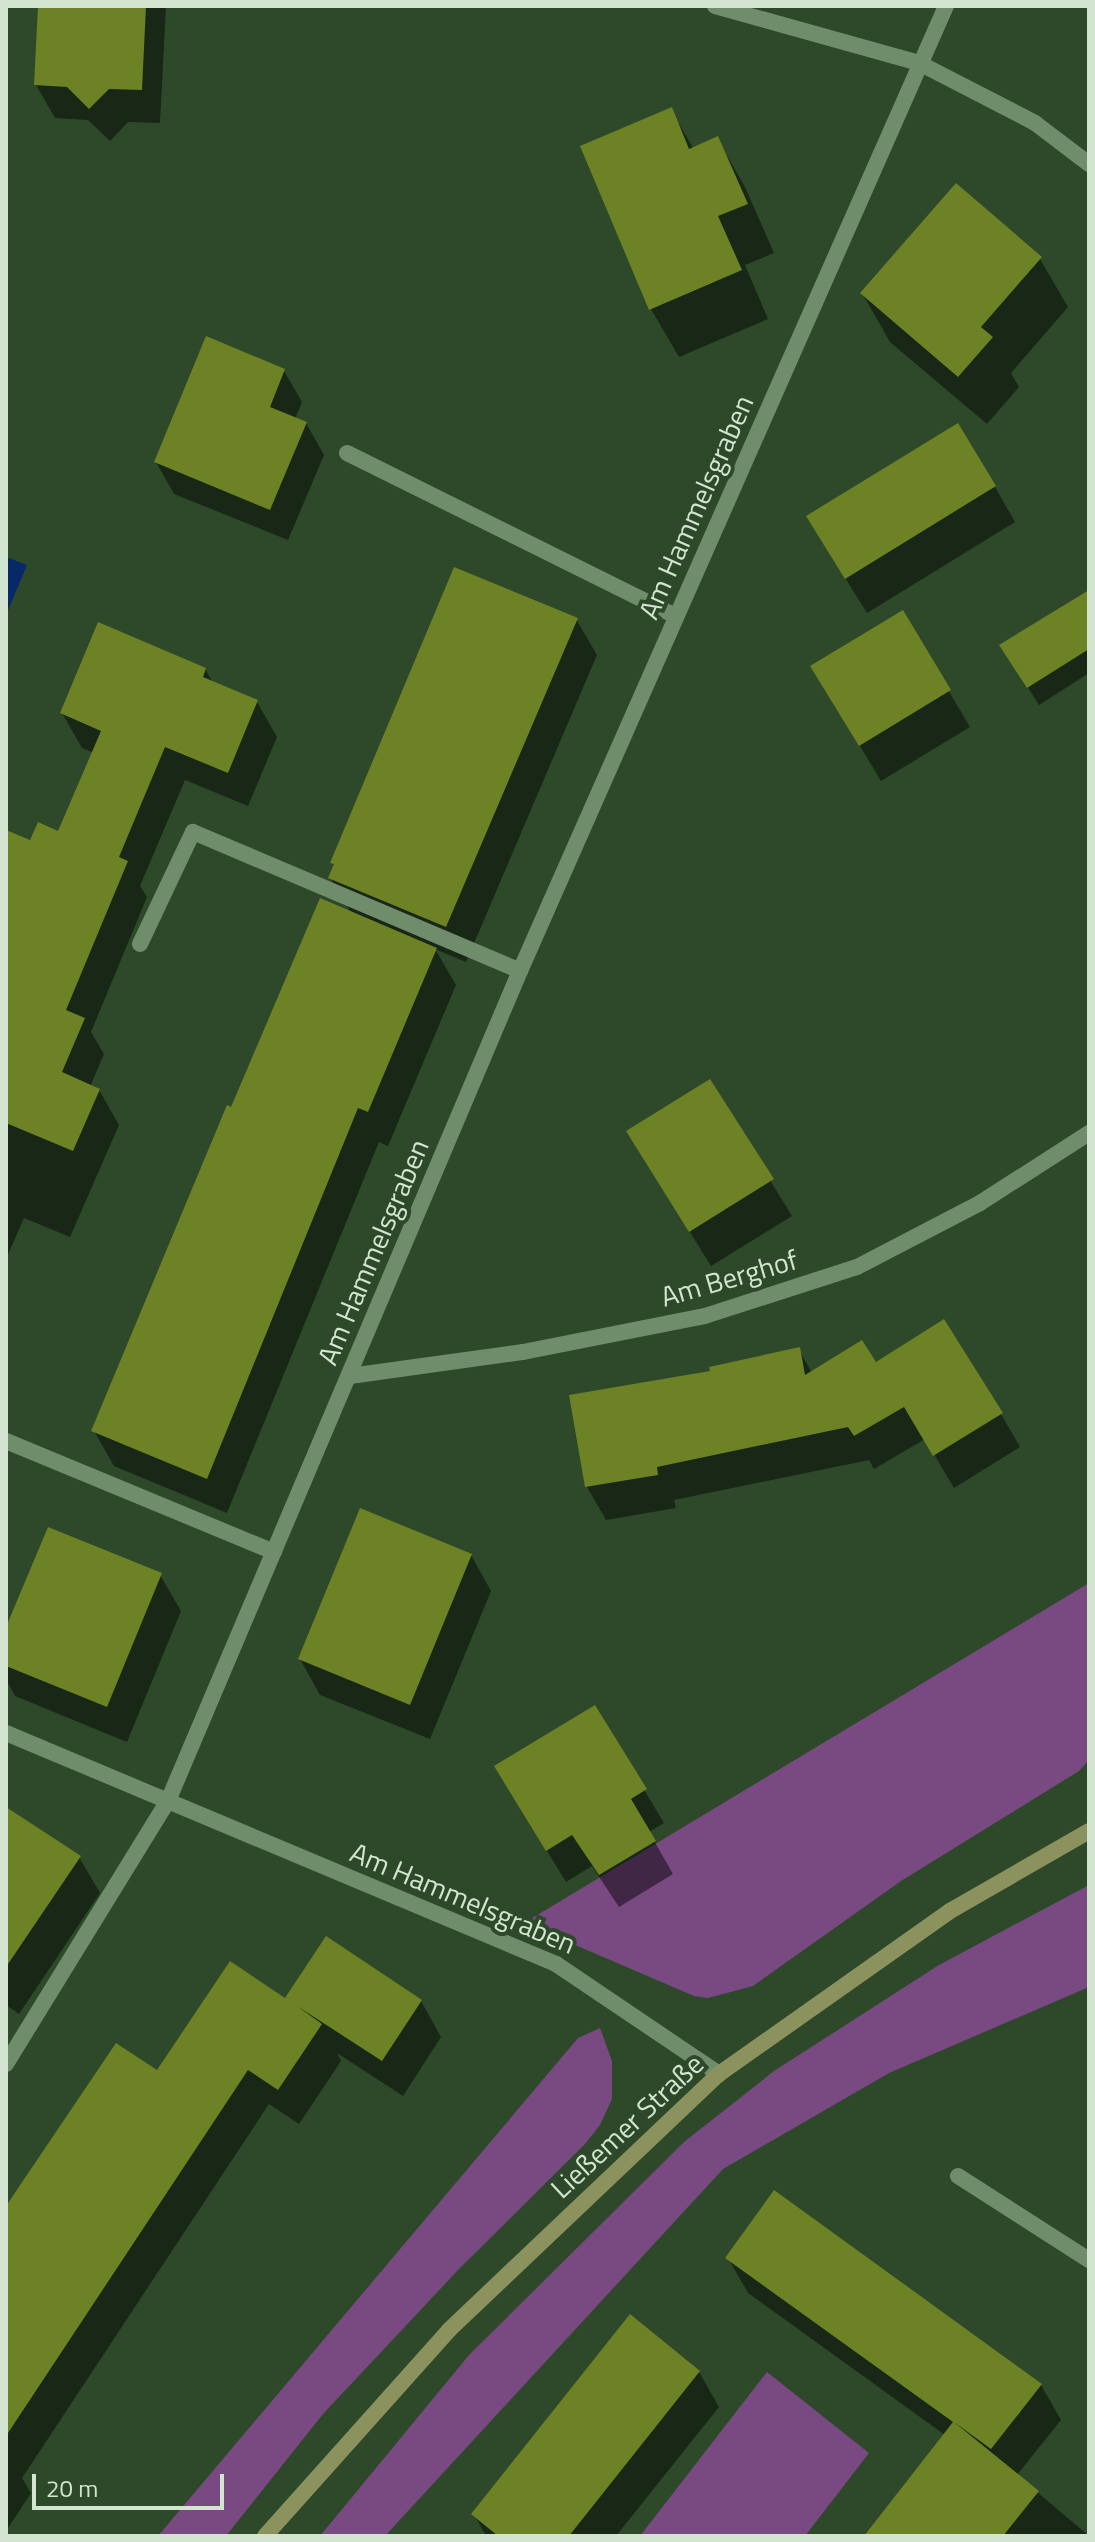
<!DOCTYPE html>
<meta charset="utf-8">
<style>
body{margin:0}
#map{position:relative;width:1095px;height:2542px;overflow:hidden;background:#2d492a;font-family:"Titillium Web",sans-serif}
div>[style]{position:absolute}
[style*='--x']{left:calc(var(--x)*1px);top:calc(var(--y)*1px);width:calc(var(--w)*1px);rotate:calc(var(--a)*1deg)}
.green>*{inset:0;background:#794981}
.water>*{inset:0;background:#07296a}
.shadow>*{inset:0;background:#0007}
.building>*{inset:0;background:#6d8225}
.lane>*{height:16px;margin:-8px;padding:0 8px;transform-origin:8px;border-radius:8px;background:#6f8d6b}
.street>*{height:16px;margin:-8px;padding:0 8px;transform-origin:8px;border-radius:8px;background:#6f8d6b}
.secondary>*{height:16px;margin:-8px;padding:0 8px;transform-origin:8px;border-radius:8px;background:#8c925e}
span{translate:-50% -50%;white-space:nowrap;text-align:center;line-height:1.15;-webkit-text-stroke:8px #2d492a;paint-order:stroke}
.street-label{font-size:28px;color:#d3e4d1}
.frame{position:absolute;inset:0;border:8px solid #d3e4d1;pointer-events:none}
.scale{position:absolute;left:32px;top:2474px;width:192px;height:36px;box-sizing:border-box;border:4px solid #d3e4d1;border-top:0;padding-left:10px;font-size:24px;line-height:28px;white-space:nowrap;color:#d3e4d1;-webkit-text-stroke:6px #2d492a;paint-order:stroke}
</style>
<div id="map">
<div class="green">
<i style="clip-path:polygon(1089px 1583px,1089px 1760px,1079px 1771px,901px 1881px,753px 1986px,708px 1998px,694px 1996px,524px 1923px)"></i>
<i style="clip-path:polygon(1089px 1885px,1089px 1987px,889px 2073px,723px 2169px,385px 2536px,320px 2536px,469px 2355px,684px 2142px,774px 2071px,939px 1965px)"></i>
<i style="clip-path:polygon(600px 2028px,612px 2061px,612px 2099px,600px 2125px,585px 2144px,459px 2269px,323px 2414px,226px 2536px,158px 2536px,578px 2038px)"></i>
<i style="clip-path:polygon(767px 2372px,869px 2453px,805px 2536px,640px 2536px)"></i>
</div>
<div class="water">
<i style="clip-path:polygon(6px 557px,27px 565px,6px 615px)"></i>
</div>
<div class="shadow">
<i style="clip-path:polygon(40px 6px,166px 6px,160px 123px,128px 122px,110px 141px,88px 120px,55px 118px,36px 85px)"></i>
<i style="clip-path:polygon(671px 110px,693px 148px,717px 138px,745px 187px,774px 253px,745px 265px,768px 319px,679px 357px,651px 309px)"></i>
<i style="clip-path:polygon(1040px 259px,1068px 307px,1011px 373px,1019px 387px,987px 424px,890px 342px,862px 293px)"></i>
<i style="clip-path:polygon(284px 371px,302px 402px,295px 419px,306px 423px,324px 455px,288px 540px,174px 494px,156px 462px)"></i>
<i style="clip-path:polygon(995px 487px,1015px 522px,867px 613px,829px 552px)"></i>
<i style="clip-path:polygon(1089px 592px,1089px 673px,1039px 705px,1013px 664px)"></i>
<i style="clip-path:polygon(902px 612px,970px 727px,881px 781px,833px 701px)"></i>
<i style="clip-path:polygon(576px 619px,597px 655px,466px 962px,435px 949px,456px 985px,388px 1146px,379px 1142px,227px 1513px,114px 1466px,94px 1431px,232px 1110px,351px 913px,330px 877px,335px 867px,332px 862px)"></i>
<i style="clip-path:polygon(205px 669px,213px 683px,257px 702px,277px 737px,248px 806px,185px 780px,140px 886px,147px 897px,91px 1032px,104px 1054px,90px 1087px,99px 1090px,119px 1125px,70px 1237px,24px 1218px,6px 1259px,6px 850px,59px 833px,94px 753px,82px 748px,62px 713px)"></i>
<i style="clip-path:polygon(709px 1082px,792px 1216px,711px 1266px,649px 1166px)"></i>
<i style="clip-path:polygon(799px 1350px,812px 1373px,875px 1364px,1001px 1414px,1020px 1447px,954px 1488px,925px 1439px,874px 1469px,869px 1460px,674px 1500px,676px 1508px,606px 1520px,587px 1487px,712px 1373px)"></i>
<i style="clip-path:polygon(471px 1555px,491px 1591px,430px 1739px,320px 1695px,300px 1659px)"></i>
<i style="clip-path:polygon(160px 1575px,181px 1611px,127px 1742px,15px 1696px,6px 1679px,6px 1633px)"></i>
<i style="clip-path:polygon(595px 1708px,664px 1823px,649px 1832px,673px 1874px,619px 1907px,592px 1866px,566px 1882px,516px 1800px)"></i>
<i style="clip-path:polygon(6px 1809px,79px 1857px,100px 1893px,19px 2014px,6px 2005px)"></i>
<i style="clip-path:polygon(286px 2001px,421px 2001px,441px 2037px,403px 2096px,337px 2053px,341px 2061px,299px 2124px,269px 2104px,22px 2478px,31px 2493px,6px 2531px,6px 2212px)"></i>
<i style="clip-path:polygon(728px 2258px,1041px 2385px,1061px 2420px,1017px 2475px,1089px 2536px,866px 2536px,945px 2435px,748px 2293px)"></i>
<i style="clip-path:polygon(699px 2372px,719px 2407px,616px 2536px,486px 2536px,474px 2514px)"></i>
</div>
<div class="building">
<i style="clip-path:polygon(38px 6px,146px 6px,142px 90px,109px 89px,89px 109px,67px 87px,34px 85px)"></i>
<i style="clip-path:polygon(672px 107px,689px 149px,718px 136px,748px 204px,718px 216px,742px 270px,649px 310px,580px 146px)"></i>
<i style="clip-path:polygon(956px 183px,1042px 257px,981px 327px,993px 337px,958px 377px,860px 293px)"></i>
<i style="clip-path:polygon(206px 336px,285px 369px,270px 407px,307px 422px,270px 510px,154px 462px)"></i>
<i style="clip-path:polygon(958px 423px,996px 486px,845px 579px,806px 516px)"></i>
<i style="clip-path:polygon(454px 567px,578px 618px,446px 927px,328px 878px,334px 864px,330px 863px)"></i>
<i style="clip-path:polygon(1089px 590px,1089px 649px,1027px 688px,999px 645px)"></i>
<i style="clip-path:polygon(903px 610px,951px 690px,859px 746px,810px 666px)"></i>
<i style="clip-path:polygon(98px 622px,206px 668px,203px 677px,258px 700px,228px 773px,165px 747px,119px 857px,128px 861px,66px 1010px,85px 1018px,62px 1072px,100px 1089px,73px 1151px,6px 1123px,6px 830px,30px 840px,38px 822px,58px 831px,101px 731px,60px 713px)"></i>
<i style="clip-path:polygon(320px 898px,437px 948px,368px 1112px,358px 1108px,207px 1479px,91px 1431px,227px 1105px,231px 1107px)"></i>
<i style="clip-path:polygon(710px 1079px,774px 1179px,689px 1232px,626px 1131px)"></i>
<i style="clip-path:polygon(944px 1319px,1003px 1413px,933px 1456px,904px 1407px,854px 1436px,848px 1427px,657px 1467px,658px 1475px,585px 1487px,569px 1395px,710px 1371px,709px 1367px,800px 1347px,805px 1375px,862px 1340px,876px 1362px)"></i>
<i style="clip-path:polygon(360px 1508px,472px 1554px,410px 1705px,298px 1659px)"></i>
<i style="clip-path:polygon(48px 1527px,162px 1573px,107px 1707px,6px 1666px,6px 1627px)"></i>
<i style="clip-path:polygon(595px 1705px,647px 1789px,631px 1799px,656px 1841px,599px 1875px,572px 1835px,546px 1851px,494px 1766px)"></i>
<i style="clip-path:polygon(6px 1807px,81px 1856px,6px 1967px)"></i>
<i style="clip-path:polygon(326px 1936px,422px 2000px,382px 2061px,297px 2006px,322px 2024px,278px 2090px,248px 2070px,6px 2436px,6px 2206px,116px 2043px,157px 2070px,230px 1961px,285px 1998px)"></i>
<i style="clip-path:polygon(774px 2190px,1042px 2384px,991px 2449px,954px 2422px,1039px 2491px,1003px 2536px,864px 2536px,953px 2422px,725px 2258px)"></i>
<i style="clip-path:polygon(630px 2314px,700px 2371px,569px 2536px,498px 2536px,471px 2514px)"></i>
</div>
<div class="lane">
<i style="--x:347;--y:453;--w:367;--a:26.4"></i>
<i style="--x:140;--y:944;--w:124;--a:-64.7"></i>
<i style="--x:193;--y:832;--w:355;--a:23"></i>
<i style="--x:6;--y:1441;--w:290;--a:22.5"></i>
</div>
<div class="street">
<i style="--x:715;--y:6;--w:212;--a:15.6"></i>
<i style="--x:919;--y:63;--w:131;--a:27.3"></i>
<i style="--x:1035;--y:123;--w:68;--a:37.2"></i>
<i style="--x:350;--y:1376;--w:175;--a:-7.9"></i>
<i style="--x:523;--y:1352;--w:186;--a:-11.2"></i>
<i style="--x:705;--y:1316;--w:160;--a:-17.9"></i>
<i style="--x:857;--y:1267;--w:139;--a:-27.5"></i>
<i style="--x:980;--y:1203;--w:130;--a:-32.7"></i>
<i style="--x:6;--y:1733;--w:597;--a:22.78"></i>
<i style="--x:556;--y:1964;--w:197;--a:34"></i>
<i style="--x:6;--y:2064;--w:309;--a:-58.4"></i>
<i style="--x:168;--y:1801;--w:902;--a:-67.02"></i>
<i style="--x:520;--y:971;--w:1055;--a:-66.18"></i>
<i style="--x:958;--y:2176;--w:156;--a:32.7"></i>
</div>
<div class="secondary">
<i style="--x:265;--y:2536;--w:276;--a:-48.2"></i>
<i style="--x:449;--y:2330;--w:372;--a:-43.5"></i>
<i style="--x:719;--y:2074;--w:283;--a:-35.2"></i>
<i style="--x:950;--y:1911;--w:160;--a:-29.9"></i>
</div>
<div class="street-label">
<span style="left:696px;top:507px;rotate:-66deg">Am Hammelsgraben</span>
<span style="left:373px;top:1252px;rotate:-67deg">Am Hammelsgraben</span>
<span style="left:729px;top:1278px;rotate:-16deg">Am Berghof</span>
<span style="left:463px;top:1898px;rotate:23deg">Am Hammelsgraben</span>
<span style="left:627px;top:2126px;rotate:-43deg">Ließemer Straße</span>
</div>
<div class="frame"></div>
<div class="scale">20 m</div>
</div>
